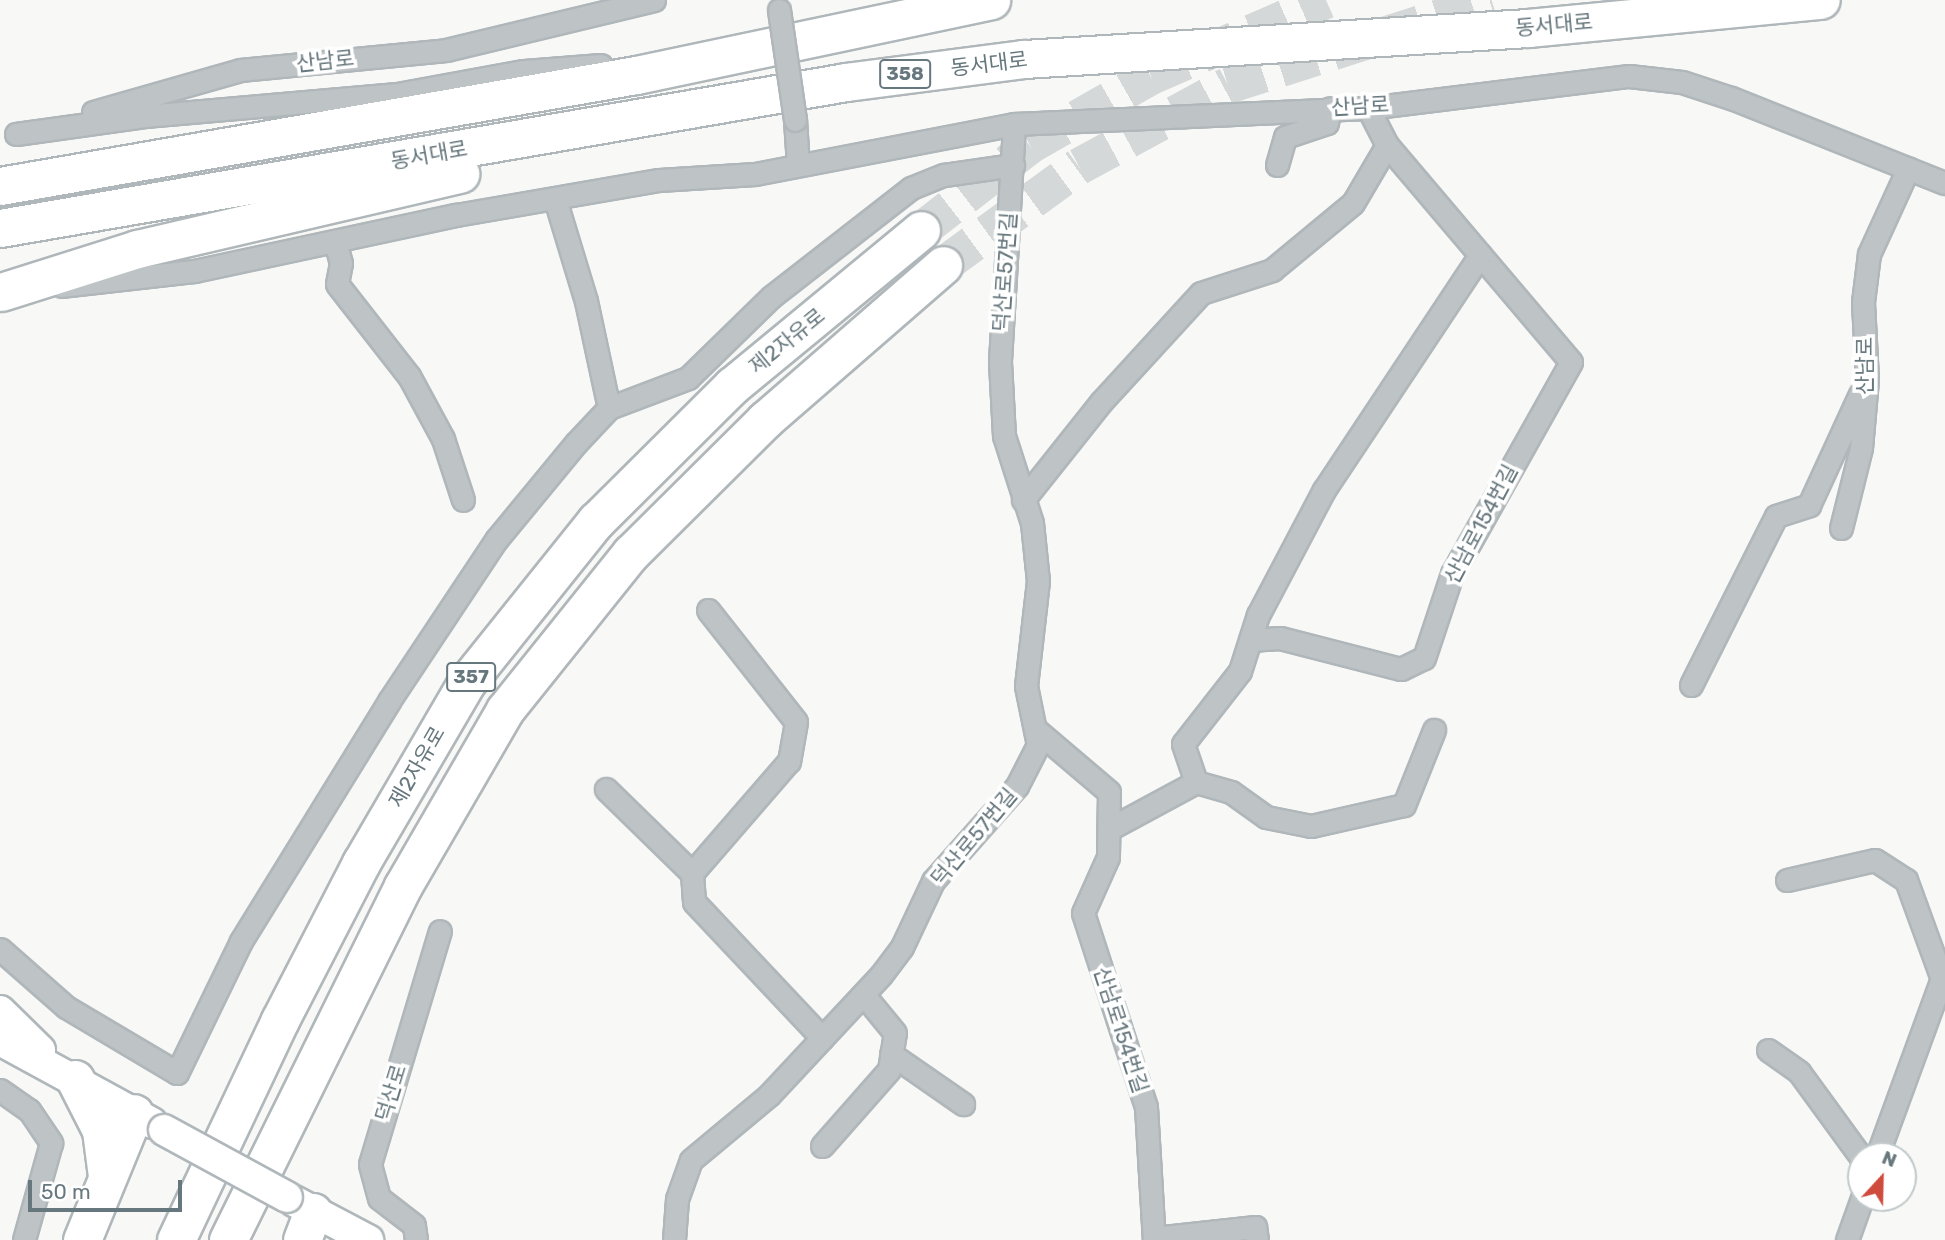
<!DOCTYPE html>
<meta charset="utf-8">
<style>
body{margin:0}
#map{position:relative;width:1945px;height:1240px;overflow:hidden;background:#f8f8f6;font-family:Rubik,"Noto Sans KR",sans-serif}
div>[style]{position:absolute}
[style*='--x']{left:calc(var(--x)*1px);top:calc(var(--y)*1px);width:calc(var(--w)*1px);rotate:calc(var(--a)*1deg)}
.highway-tunnel>*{height:37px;margin-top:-18.5px;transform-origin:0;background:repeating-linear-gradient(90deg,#d4d8d8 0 37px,transparent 0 55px)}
.roads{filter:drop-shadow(2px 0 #b0b7ba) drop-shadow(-2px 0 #b0b7ba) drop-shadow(0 2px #b0b7ba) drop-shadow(0 -2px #b0b7ba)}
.street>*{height:21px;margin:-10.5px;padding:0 10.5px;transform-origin:10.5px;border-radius:10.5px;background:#bec3c5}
.secondary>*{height:30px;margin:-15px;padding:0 15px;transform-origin:15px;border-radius:15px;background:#fff}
.highway>*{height:37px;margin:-18.5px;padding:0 18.5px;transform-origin:18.5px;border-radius:18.5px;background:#fff}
.bridges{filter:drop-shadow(2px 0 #b0b7ba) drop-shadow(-2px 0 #b0b7ba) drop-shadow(0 2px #b0b7ba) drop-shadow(0 -2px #b0b7ba)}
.street-bridge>*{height:21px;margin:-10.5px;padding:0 10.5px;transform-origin:10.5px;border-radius:10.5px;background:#bec3c5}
.secondary-bridge>*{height:30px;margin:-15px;padding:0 15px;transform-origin:15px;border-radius:15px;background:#fff}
span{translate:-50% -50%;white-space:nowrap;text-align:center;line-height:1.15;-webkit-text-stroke:7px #fff;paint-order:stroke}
.shield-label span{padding:2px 5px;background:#fff;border:2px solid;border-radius:5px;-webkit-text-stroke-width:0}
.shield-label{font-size:19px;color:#66777d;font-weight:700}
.street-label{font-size:21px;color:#66777d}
.north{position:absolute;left:1847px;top:1142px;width:70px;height:70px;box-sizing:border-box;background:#fff;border:2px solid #c2c9cb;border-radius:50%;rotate:22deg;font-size:19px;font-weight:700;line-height:28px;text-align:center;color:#66777d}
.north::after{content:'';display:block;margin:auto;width:24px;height:32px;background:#cf4b3e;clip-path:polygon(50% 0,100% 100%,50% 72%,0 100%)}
.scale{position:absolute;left:28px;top:1180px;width:154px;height:32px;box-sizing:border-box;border:4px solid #66777d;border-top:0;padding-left:9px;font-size:21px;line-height:24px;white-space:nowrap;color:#66777d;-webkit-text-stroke:5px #fff;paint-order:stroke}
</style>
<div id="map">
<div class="highway-tunnel">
<i style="--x:921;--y:230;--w:138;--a:-37.9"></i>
<i style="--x:1030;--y:145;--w:139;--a:-29.7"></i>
<i style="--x:1151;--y:76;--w:191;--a:-23.5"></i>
<i style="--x:943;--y:265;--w:168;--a:-36.1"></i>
<i style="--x:1079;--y:166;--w:170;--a:-28.5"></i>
<i style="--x:1228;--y:85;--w:277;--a:-17.8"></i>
</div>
<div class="roads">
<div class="street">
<i style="--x:93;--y:112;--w:153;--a:-15.9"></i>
<i style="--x:240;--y:70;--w:207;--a:-5.5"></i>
<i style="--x:446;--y:50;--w:214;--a:-13.5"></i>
<i style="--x:795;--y:120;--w:45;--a:86.2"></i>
<i style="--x:16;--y:134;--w:130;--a:-7.9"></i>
<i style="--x:145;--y:116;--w:253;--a:-5"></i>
<i style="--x:397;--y:94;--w:129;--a:-10.3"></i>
<i style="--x:524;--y:71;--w:77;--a:-4.5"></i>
<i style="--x:1277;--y:165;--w:29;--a:-74"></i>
<i style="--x:1285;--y:137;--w:44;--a:-18.4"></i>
<i style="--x:1327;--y:123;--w:15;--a:-79"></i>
<i style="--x:555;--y:199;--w:107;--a:73.1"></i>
<i style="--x:586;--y:301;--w:109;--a:77.9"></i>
<i style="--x:335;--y:241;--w:23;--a:75"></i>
<i style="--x:341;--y:263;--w:21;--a:101"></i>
<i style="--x:337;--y:284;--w:117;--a:52"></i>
<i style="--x:409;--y:376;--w:72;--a:61.6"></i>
<i style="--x:443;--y:439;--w:64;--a:71.8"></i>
<i style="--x:62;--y:286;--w:133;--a:-6.5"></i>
<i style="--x:194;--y:271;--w:268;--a:-12.1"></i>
<i style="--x:456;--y:215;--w:206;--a:-9.8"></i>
<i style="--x:659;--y:180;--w:96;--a:-3.6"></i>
<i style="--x:755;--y:174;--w:264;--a:-10.9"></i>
<i style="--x:1014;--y:124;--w:354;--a:-2.6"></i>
<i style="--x:1368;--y:108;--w:263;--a:-7"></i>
<i style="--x:1629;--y:76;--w:53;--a:6.5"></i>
<i style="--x:1682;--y:82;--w:52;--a:18.1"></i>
<i style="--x:1731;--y:98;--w:230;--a:21.7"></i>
<i style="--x:1023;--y:500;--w:125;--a:-51.5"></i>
<i style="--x:1101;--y:402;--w:148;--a:-47.5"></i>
<i style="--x:1201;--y:293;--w:75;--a:-17.9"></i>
<i style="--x:1272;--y:270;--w:105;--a:-39.6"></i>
<i style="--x:1353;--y:203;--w:67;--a:-59.6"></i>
<i style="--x:1841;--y:528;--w:82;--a:-76"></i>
<i style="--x:1861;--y:448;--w:69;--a:-85"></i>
<i style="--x:1867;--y:379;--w:77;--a:-93"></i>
<i style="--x:1863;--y:302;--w:48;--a:-82.9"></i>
<i style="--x:1869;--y:254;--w:94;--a:-65.4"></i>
<i style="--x:708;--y:610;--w:142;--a:51.8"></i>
<i style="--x:796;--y:722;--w:40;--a:100"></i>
<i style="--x:789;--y:761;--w:148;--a:130.9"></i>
<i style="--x:692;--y:873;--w:29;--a:86"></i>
<i style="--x:694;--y:902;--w:187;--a:46.7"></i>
<i style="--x:1250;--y:640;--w:30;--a:-4"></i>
<i style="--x:1280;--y:638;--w:125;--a:14.4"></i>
<i style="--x:1401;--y:669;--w:25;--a:-26"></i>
<i style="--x:1424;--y:658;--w:89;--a:-71.6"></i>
<i style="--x:1452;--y:574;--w:243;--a:-60.7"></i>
<i style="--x:1571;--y:362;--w:285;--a:-130.3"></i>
<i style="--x:1387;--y:145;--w:42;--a:-117.2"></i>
<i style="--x:1691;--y:685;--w:189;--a:-63.3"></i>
<i style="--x:1776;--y:516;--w:35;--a:-18"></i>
<i style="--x:1809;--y:505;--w:122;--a:-65.3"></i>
<i style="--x:1035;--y:729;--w:97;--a:40.4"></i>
<i style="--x:1109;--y:792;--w:65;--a:90.9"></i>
<i style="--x:1108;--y:857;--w:61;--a:114.1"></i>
<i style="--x:1083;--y:913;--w:204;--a:72"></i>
<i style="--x:1146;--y:1107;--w:133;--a:86.6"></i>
<i style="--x:1196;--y:782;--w:36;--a:16"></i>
<i style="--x:1231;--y:792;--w:43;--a:35.5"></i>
<i style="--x:1266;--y:817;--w:46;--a:11.3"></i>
<i style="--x:1311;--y:826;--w:95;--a:-12.7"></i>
<i style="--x:1404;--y:805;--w:81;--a:-68.2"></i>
<i style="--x:606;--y:789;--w:120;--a:44.3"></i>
<i style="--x:1109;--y:829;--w:99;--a:-28.4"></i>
<i style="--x:1196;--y:782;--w:40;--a:-108.9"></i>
<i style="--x:1183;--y:744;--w:93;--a:-52"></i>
<i style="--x:1240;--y:671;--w:59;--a:-72.2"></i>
<i style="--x:1258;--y:615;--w:141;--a:-62.2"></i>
<i style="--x:1324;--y:490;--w:282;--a:-56.4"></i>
<i style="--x:1787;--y:880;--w:90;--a:-12.8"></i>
<i style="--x:1875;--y:860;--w:37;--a:33"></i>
<i style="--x:1906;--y:880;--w:102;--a:70"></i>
<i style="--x:0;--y:949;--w:88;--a:41.3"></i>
<i style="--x:66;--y:1007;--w:129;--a:30.7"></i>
<i style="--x:177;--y:1073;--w:147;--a:-64.1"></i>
<i style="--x:241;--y:941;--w:282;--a:-58.3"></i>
<i style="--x:389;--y:701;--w:193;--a:-56.4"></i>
<i style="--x:496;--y:540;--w:126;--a:-50.5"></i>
<i style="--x:576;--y:443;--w:48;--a:-46.7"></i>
<i style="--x:609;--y:408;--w:85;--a:-20.8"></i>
<i style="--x:688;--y:378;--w:116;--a:-44.3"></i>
<i style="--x:771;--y:297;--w:177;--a:-37.9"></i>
<i style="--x:911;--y:188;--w:35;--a:-22"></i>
<i style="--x:944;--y:175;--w:70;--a:-8.2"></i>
<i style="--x:1768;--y:1050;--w:38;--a:35"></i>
<i style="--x:1799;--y:1072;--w:105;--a:53.9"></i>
<i style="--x:891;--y:1054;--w:88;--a:34.8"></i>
<i style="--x:0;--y:1090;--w:35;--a:35"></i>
<i style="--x:29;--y:1110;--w:40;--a:56"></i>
<i style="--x:51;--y:1143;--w:101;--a:105.6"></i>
<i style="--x:822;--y:1146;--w:101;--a:-48.6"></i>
<i style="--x:889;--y:1070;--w:37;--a:-81"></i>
<i style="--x:895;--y:1033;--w:50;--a:-129.4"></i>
<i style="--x:1877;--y:1156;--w:198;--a:-69.9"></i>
<i style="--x:1154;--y:1238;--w:102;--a:-6.2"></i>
<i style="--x:1255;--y:1227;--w:13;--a:81"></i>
<i style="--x:416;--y:1240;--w:15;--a:-98"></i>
<i style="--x:414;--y:1225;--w:44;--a:-142.4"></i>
<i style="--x:379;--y:1198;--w:35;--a:-105"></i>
<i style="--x:370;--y:1164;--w:243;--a:-73.3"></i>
<i style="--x:674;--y:1240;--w:41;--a:-85.8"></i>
<i style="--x:677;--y:1199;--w:41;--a:-70.3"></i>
<i style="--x:691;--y:1160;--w:102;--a:-39.8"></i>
<i style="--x:769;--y:1095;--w:164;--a:-47"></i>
<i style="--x:881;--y:975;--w:35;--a:-53"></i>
<i style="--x:902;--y:947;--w:73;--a:-64.8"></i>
<i style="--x:933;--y:881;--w:127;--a:-48.5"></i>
<i style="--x:1017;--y:786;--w:46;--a:-62.9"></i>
<i style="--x:1038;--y:745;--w:60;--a:-101.5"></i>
<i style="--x:1026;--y:686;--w:106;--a:-83.5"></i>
<i style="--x:1038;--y:581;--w:58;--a:-95.9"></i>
<i style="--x:1032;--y:523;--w:91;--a:-107.8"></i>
<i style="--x:1004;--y:436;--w:75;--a:-93.1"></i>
<i style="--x:1000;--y:361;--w:237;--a:-86.6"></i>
<i style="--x:1847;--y:1240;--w:45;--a:-70.3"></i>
</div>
<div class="secondary">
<i style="--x:0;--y:1011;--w:56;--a:44.3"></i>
<i style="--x:0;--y:1040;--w:173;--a:28.6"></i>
<i style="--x:294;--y:1201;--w:84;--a:27.8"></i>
</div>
<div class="highway">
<i style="--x:0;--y:186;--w:646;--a:-9.9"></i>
<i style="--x:636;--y:75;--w:363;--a:-11.9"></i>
<i style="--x:0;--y:228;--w:859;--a:-9.79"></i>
<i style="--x:846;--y:82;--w:179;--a:-7.4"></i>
<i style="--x:1024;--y:59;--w:505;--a:-3.52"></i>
<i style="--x:1528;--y:28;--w:294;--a:-5.5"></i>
<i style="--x:1;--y:292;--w:143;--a:-17.5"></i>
<i style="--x:137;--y:249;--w:332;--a:-13.1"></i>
<i style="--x:75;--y:1079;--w:57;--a:63"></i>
<i style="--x:101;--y:1130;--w:46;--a:82.6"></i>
<i style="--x:82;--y:1240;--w:137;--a:-67.7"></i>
<i style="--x:176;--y:1240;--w:243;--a:-64.7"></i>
<i style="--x:280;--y:1020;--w:177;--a:-62.7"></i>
<i style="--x:361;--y:863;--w:208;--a:-59.7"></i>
<i style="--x:466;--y:683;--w:208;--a:-51.3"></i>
<i style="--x:596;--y:521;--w:192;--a:-44.8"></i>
<i style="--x:732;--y:386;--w:245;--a:-39.5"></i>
<i style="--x:228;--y:1240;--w:395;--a:-63.7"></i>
<i style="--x:403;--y:886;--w:203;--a:-59.9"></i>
<i style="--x:505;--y:710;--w:201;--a:-51.3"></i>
<i style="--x:631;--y:553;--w:189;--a:-44.8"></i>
<i style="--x:765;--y:420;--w:236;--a:-41"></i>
<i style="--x:302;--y:1240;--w:30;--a:-69"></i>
</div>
</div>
<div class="bridges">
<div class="street-bridge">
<i style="--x:779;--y:10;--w:111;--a:81.7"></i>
</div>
<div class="secondary-bridge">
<i style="--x:164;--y:1130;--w:140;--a:28.6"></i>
</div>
</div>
<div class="shield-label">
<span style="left:905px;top:74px">358</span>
<span style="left:471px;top:677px">357</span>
</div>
<div class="street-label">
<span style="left:1554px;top:25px;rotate:-5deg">동서대로</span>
<span style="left:325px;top:61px;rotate:-6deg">산남로</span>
<span style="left:989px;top:64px;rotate:-7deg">동서대로</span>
<span style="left:1360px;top:106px;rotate:-3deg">산남로</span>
<span style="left:429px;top:155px;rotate:-10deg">동서대로</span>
<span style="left:1005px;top:272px;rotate:-86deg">덕산로57번길</span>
<span style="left:787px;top:341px;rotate:-39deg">제2자유로</span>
<span style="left:1865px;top:366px;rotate:-90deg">산남로</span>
<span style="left:1481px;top:524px;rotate:-62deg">산남로154번길</span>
<span style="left:417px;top:767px;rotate:-60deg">제2자유로</span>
<span style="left:974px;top:837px;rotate:-50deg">덕산로57번길</span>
<span style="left:1121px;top:1030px;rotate:72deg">산남로154번길</span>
<span style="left:391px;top:1093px;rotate:-73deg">덕산로</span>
</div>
<div class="north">N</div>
<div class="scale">50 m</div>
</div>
